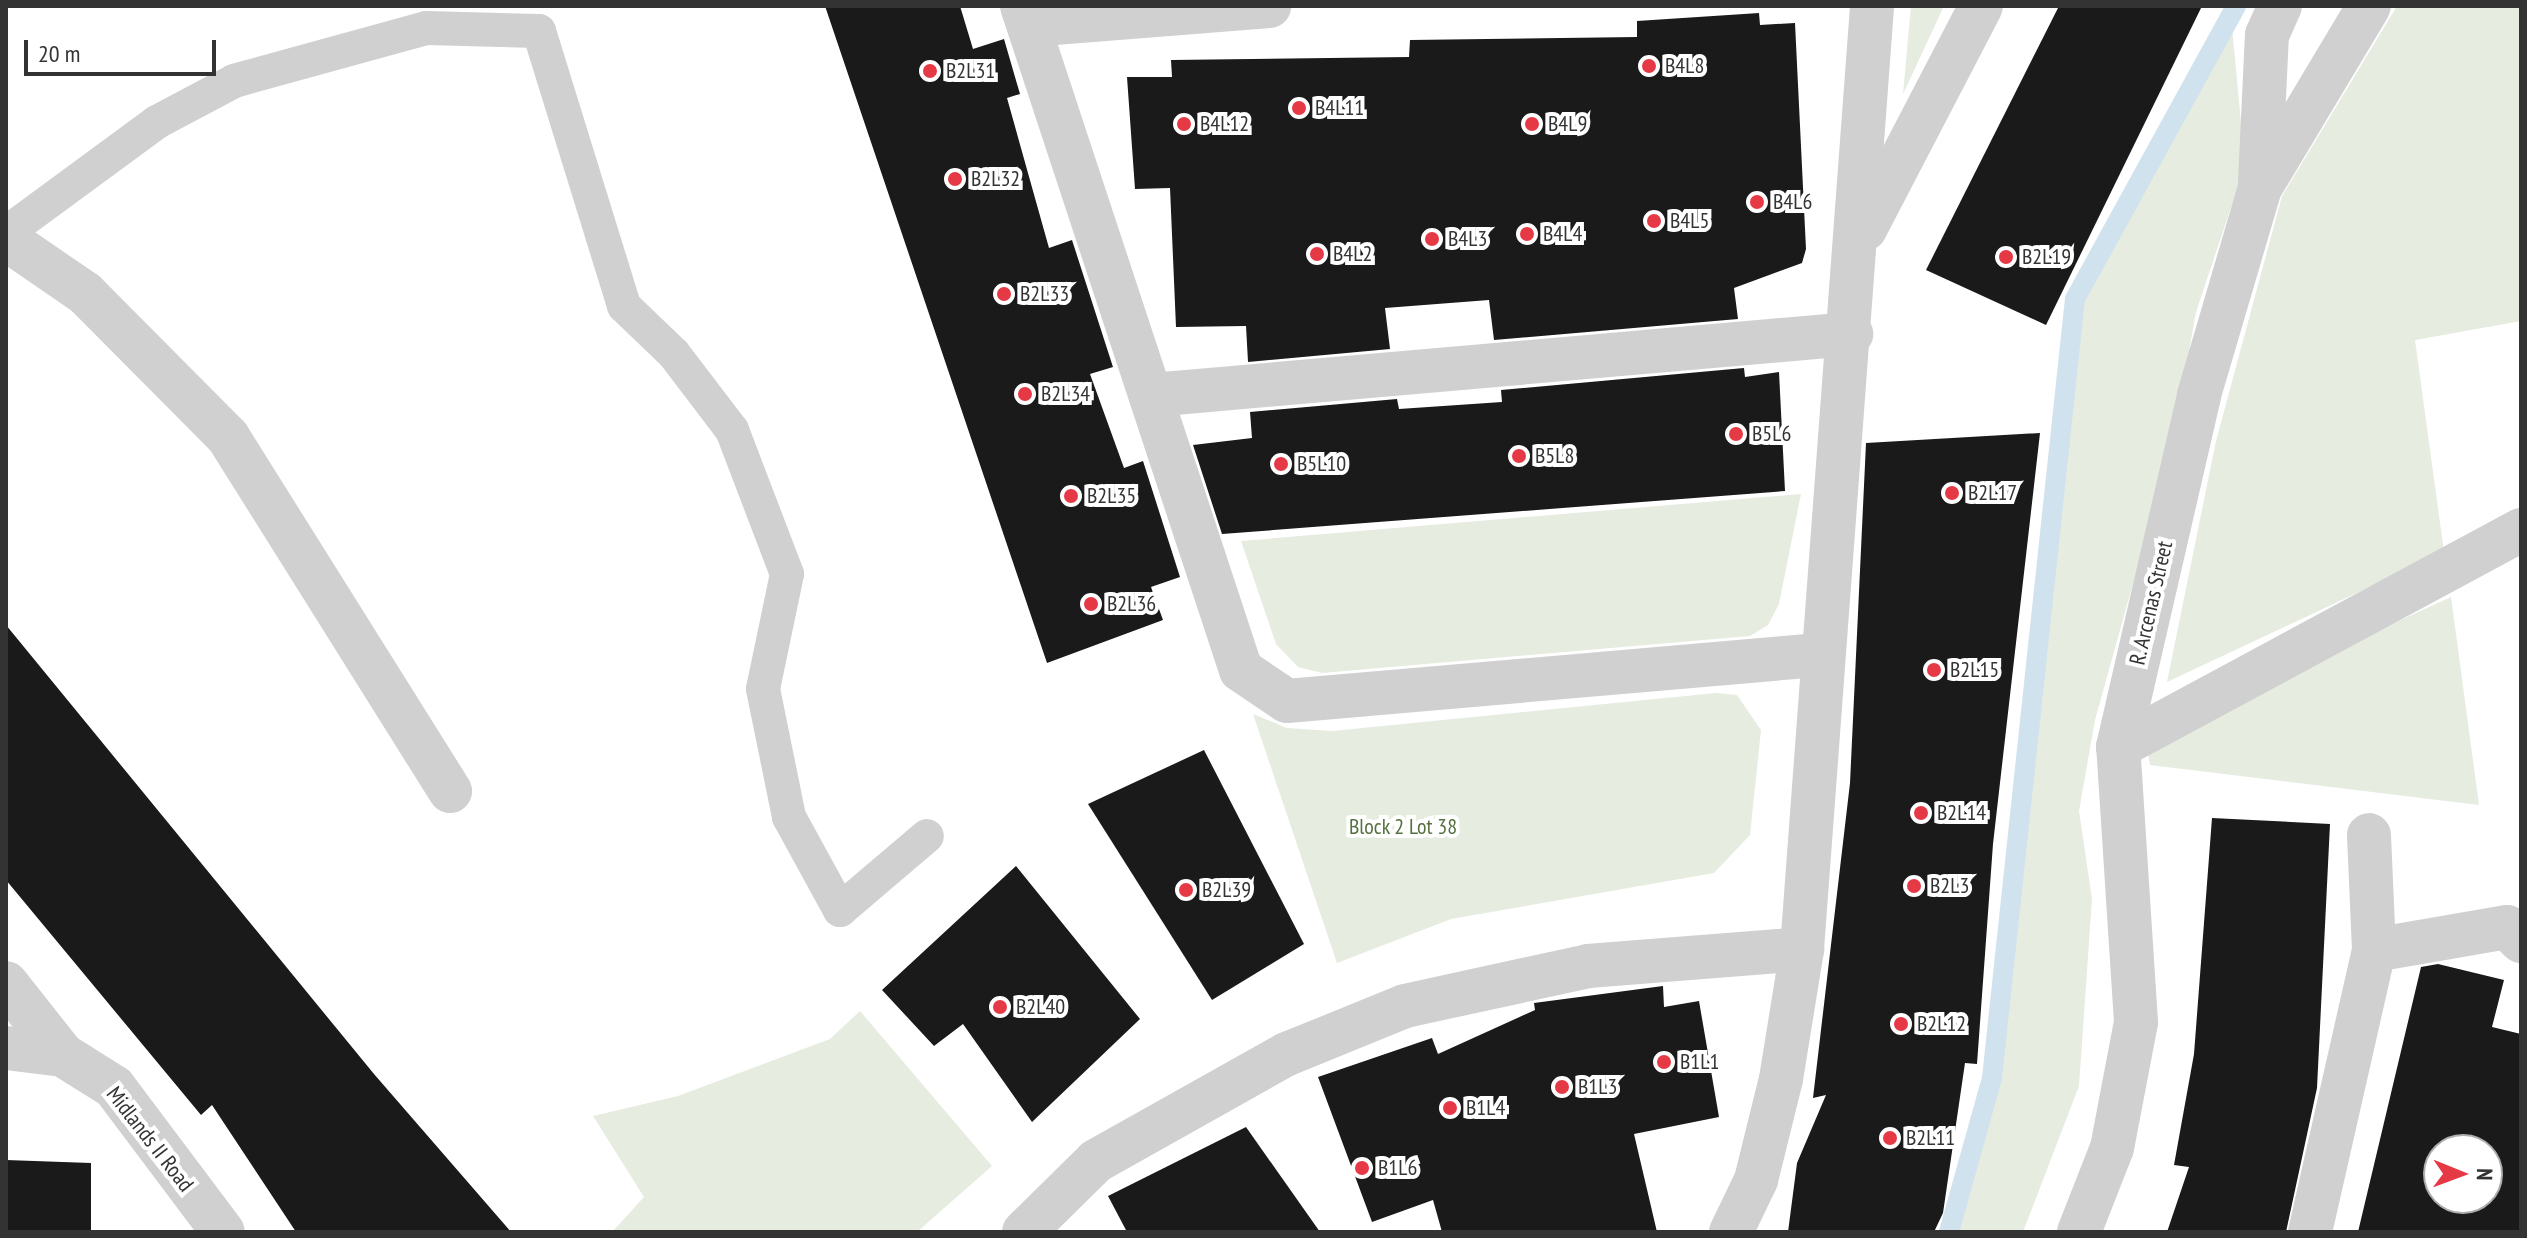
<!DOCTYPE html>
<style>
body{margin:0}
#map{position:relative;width:2527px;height:1238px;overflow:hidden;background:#fff;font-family:"PT Sans Narrow",sans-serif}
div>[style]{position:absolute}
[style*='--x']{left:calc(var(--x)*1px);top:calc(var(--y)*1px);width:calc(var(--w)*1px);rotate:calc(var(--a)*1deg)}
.green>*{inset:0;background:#e6ecdf}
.stream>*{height:20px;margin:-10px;padding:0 10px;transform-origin:10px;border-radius:10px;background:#cfe2ee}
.building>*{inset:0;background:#1a1a1a}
.service>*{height:34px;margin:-17px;padding:0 17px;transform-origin:17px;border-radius:17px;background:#d0d0d0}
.minor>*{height:44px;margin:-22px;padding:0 22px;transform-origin:22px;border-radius:22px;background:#d0d0d0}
.dots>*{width:22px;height:22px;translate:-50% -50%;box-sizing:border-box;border:4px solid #fff;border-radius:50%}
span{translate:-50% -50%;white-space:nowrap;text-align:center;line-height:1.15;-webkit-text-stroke:8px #fff;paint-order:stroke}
.poi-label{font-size:22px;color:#333}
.left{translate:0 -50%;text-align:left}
.street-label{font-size:22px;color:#333}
.park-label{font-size:22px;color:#56703f}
.frame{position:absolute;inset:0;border:8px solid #333;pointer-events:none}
.north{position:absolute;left:2423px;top:1134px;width:80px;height:80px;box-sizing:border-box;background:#fff;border:2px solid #adadad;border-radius:50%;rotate:91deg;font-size:22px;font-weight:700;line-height:32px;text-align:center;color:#333}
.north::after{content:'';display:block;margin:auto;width:28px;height:36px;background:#e63946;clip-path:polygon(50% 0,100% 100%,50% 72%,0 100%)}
.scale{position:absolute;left:24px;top:40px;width:192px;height:36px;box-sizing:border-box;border:4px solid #333;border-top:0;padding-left:10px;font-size:24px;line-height:28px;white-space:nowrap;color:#333;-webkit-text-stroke:6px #fff;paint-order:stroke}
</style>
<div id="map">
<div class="green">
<i style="clip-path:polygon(1911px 6px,1944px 6px,1903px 94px)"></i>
<i style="clip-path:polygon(2397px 6px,2521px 6px,2521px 321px,2415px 340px,2444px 552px,2167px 682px,2216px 441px,2282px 196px)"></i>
<i style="clip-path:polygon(2231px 16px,2245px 166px,2196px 312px,2174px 436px,2095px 720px,2079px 811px,2092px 899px,2079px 1086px,2023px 1232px,1949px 1232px,1992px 1078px,2075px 299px)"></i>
<i style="clip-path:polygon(1801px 494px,1779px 604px,1768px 625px,1750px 636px,1322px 673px,1298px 667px,1276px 644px,1241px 541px)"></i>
<i style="clip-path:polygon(2451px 597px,2479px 805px,2150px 765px,2147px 748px,2176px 723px)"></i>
<i style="clip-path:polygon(1716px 693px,1737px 695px,1761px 730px,1750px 835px,1714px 873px,1451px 919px,1337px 963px,1253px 714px,1287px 728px,1332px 731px)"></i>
<i style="clip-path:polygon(860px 1011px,992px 1166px,917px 1232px,612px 1232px,644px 1197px,593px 1116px,678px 1096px,830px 1039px)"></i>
</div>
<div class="stream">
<i style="--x:1949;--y:1232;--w:160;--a:-74.4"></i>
<i style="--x:1992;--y:1078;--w:783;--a:-83.92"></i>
<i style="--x:2075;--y:299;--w:334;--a:-61.2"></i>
</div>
<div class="building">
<i style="clip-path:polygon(825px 6px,960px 6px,973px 49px,1004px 39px,1020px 94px,1007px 98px,1049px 248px,1072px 240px,1113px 367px,1090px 374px,1124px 468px,1143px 461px,1180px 577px,1151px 587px,1163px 620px,1047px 663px)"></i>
<i style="clip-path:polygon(2059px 6px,2202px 6px,2046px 325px,1926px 270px)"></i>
<i style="clip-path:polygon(1759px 13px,1760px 25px,1795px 23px,1806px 249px,1802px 263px,1734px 288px,1738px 319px,1494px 340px,1489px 300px,1385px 308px,1390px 349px,1248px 362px,1246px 326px,1176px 327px,1170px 188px,1135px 189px,1127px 77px,1172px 77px,1171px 60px,1409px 57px,1410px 40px,1637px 37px,1637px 21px)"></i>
<i style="clip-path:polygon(1744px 368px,1745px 377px,1779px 372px,1785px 491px,1222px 534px,1193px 445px,1252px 438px,1250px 412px,1397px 399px,1399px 409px,1502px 402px,1501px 390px)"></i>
<i style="clip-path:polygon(2040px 433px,1993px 844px,1977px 1064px,1965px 1063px,1943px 1213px,1934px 1232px,1788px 1232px,1797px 1163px,1826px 1095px,1813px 1098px,1850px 783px,1866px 443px)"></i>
<i style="clip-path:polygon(6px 625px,374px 1074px,511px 1232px,296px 1232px,212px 1105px,201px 1115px,6px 880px)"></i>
<i style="clip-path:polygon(1204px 750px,1304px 944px,1212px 1000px,1088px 804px)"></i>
<i style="clip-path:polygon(2212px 818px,2330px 824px,2317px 1088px,2286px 1232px,2167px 1232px,2189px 1167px,2174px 1165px,2194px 1054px)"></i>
<i style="clip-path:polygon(1016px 866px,1140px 1019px,1032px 1122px,963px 1024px,934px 1046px,882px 990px)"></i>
<i style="clip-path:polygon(evenodd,2438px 964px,2504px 980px,2492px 1027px,2521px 1034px,2521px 1232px,2358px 1232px,2421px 967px,2438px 964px,2439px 1150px,2487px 1150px,2487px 1198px,2439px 1198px,2439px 1150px)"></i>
<i style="clip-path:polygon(1663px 986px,1664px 1007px,1699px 1001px,1719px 1117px,1634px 1134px,1657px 1232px,1442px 1232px,1433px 1200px,1372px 1222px,1318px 1077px,1432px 1038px,1438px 1054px,1535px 1010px,1534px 1003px)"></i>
<i style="clip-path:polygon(1246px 1127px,1320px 1232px,1127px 1232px,1108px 1196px)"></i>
<i style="clip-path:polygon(6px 1160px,91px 1163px,91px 1232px,6px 1232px)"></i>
</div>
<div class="service">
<i style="--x:6;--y:233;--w:187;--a:-36.3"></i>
<i style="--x:157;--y:122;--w:87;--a:-28"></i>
<i style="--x:234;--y:81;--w:199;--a:-15.4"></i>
<i style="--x:426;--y:28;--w:113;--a:1.5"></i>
<i style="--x:539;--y:31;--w:288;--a:72.8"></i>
<i style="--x:624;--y:306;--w:69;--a:43.8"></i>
<i style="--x:674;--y:354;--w:96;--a:52.7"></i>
<i style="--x:732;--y:430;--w:154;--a:69.1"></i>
<i style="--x:787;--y:574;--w:117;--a:101.8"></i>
<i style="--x:763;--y:689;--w:131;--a:78.5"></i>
<i style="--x:789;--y:817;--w:106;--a:61.3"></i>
<i style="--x:840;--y:910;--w:114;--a:-40.4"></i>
</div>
<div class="minor">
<i style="--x:1022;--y:6;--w:699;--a:71.75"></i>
<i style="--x:1241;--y:670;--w:55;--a:34"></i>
<i style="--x:1287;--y:701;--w:533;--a:-4.95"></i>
<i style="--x:1029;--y:25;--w:241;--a:-4.5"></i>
<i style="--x:2260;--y:182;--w:147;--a:-87.3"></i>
<i style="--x:2267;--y:35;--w:32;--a:-66"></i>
<i style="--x:1865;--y:229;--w:251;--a:-62.5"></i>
<i style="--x:6;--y:239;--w:96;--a:34.4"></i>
<i style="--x:85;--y:293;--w:203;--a:45.2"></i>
<i style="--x:228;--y:437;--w:418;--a:57.9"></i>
<i style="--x:1152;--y:395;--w:702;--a:-4.99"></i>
<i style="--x:2118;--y:747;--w:458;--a:-28.3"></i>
<i style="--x:2374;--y:950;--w:135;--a:-9.8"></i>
<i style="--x:2507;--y:927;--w:20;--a:45"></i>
<i style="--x:6;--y:983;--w:92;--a:51.6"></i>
<i style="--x:63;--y:1055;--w:60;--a:32.1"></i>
<i style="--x:114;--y:1087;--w:181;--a:53.1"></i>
<i style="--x:6;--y:1048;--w:57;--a:7"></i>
<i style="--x:1024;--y:1232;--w:101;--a:-44.6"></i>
<i style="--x:1096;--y:1161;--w:219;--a:-29.3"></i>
<i style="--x:1287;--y:1054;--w:127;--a:-22.1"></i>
<i style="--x:1405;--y:1006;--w:187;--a:-12.3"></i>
<i style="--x:1588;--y:966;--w:215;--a:-4.5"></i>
<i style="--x:1731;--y:1232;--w:58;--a:-64.3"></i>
<i style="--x:1756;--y:1180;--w:104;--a:-76.1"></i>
<i style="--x:1781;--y:1079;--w:132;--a:-80.8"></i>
<i style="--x:1802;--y:949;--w:946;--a:-85.75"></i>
<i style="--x:2079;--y:1232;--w:90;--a:-68.6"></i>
<i style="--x:2112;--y:1148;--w:128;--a:-79.2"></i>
<i style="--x:2136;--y:1022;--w:276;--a:-93.7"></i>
<i style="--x:2118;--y:747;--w:361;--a:-77"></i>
<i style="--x:2199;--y:395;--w:216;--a:-73.6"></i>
<i style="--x:2260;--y:188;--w:212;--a:-59.1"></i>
<i style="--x:2310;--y:1232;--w:289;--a:-77.2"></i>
<i style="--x:2374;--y:950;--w:115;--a:-92.5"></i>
</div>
<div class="dots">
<i style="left:1649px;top:66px;background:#e63946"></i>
<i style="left:930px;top:71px;background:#e63946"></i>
<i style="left:1299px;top:108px;background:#e63946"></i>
<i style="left:1184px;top:124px;background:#e63946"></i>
<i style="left:1532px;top:124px;background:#e63946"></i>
<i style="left:955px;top:179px;background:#e63946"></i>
<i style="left:1757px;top:202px;background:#e63946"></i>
<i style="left:1654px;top:221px;background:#e63946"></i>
<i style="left:1527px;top:234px;background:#e63946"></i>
<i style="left:1432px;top:239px;background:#e63946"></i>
<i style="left:1317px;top:254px;background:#e63946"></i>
<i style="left:2006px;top:257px;background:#e63946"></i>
<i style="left:1004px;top:294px;background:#e63946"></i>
<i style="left:1025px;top:394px;background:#e63946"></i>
<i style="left:1736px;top:434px;background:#e63946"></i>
<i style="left:1519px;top:456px;background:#e63946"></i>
<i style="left:1281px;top:464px;background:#e63946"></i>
<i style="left:1952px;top:493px;background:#e63946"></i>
<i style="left:1071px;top:496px;background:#e63946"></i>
<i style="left:1091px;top:604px;background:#e63946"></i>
<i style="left:1934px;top:670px;background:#e63946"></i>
<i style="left:1921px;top:813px;background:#e63946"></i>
<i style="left:1914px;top:886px;background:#e63946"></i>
<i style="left:1186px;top:890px;background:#e63946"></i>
<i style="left:1000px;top:1007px;background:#e63946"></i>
<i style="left:1901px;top:1024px;background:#e63946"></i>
<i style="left:1664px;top:1062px;background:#e63946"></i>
<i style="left:1562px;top:1087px;background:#e63946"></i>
<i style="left:1450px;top:1108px;background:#e63946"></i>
<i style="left:1890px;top:1138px;background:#e63946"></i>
<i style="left:1362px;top:1168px;background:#e63946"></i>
</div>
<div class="poi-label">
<span class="left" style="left:1665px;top:66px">B4L8</span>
<span class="left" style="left:946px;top:71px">B2L31</span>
<span class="left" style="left:1315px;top:108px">B4L11</span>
<span class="left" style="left:1200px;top:124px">B4L12</span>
<span class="left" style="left:1548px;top:124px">B4L9</span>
<span class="left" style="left:971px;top:179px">B2L32</span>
<span class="left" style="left:1773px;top:202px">B4L6</span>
<span class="left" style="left:1670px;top:221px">B4L5</span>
<span class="left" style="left:1543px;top:234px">B4L4</span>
<span class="left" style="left:1448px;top:239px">B4L3</span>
<span class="left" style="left:1333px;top:254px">B4L2</span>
<span class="left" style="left:2022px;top:257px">B2L19</span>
<span class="left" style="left:1020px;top:294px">B2L33</span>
<span class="left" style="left:1041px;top:394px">B2L34</span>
<span class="left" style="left:1752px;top:434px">B5L6</span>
<span class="left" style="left:1535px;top:456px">B5L8</span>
<span class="left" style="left:1297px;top:464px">B5L10</span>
<span class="left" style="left:1968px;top:493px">B2L17</span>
<span class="left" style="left:1087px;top:496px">B2L35</span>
<span class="left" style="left:1107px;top:604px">B2L36</span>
<span class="left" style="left:1950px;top:670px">B2L15</span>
<span class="left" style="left:1937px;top:813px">B2L14</span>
<span class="left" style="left:1930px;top:886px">B2L3</span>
<span class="left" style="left:1202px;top:890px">B2L39</span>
<span class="left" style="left:1016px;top:1007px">B2L40</span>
<span class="left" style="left:1917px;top:1024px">B2L12</span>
<span class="left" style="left:1680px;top:1062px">B1L1</span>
<span class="left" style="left:1578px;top:1087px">B1L3</span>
<span class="left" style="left:1466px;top:1108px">B1L4</span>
<span class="left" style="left:1906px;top:1138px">B2L11</span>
<span class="left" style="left:1378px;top:1168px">B1L6</span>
</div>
<div class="street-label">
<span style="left:2151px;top:603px;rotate:-77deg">R. Arcenas Street</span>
<span style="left:150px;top:1139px;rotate:52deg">Midlands II Road</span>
</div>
<div class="park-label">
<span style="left:1403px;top:827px">Block 2 Lot 38</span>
</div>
<div class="frame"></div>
<div class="north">N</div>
<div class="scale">20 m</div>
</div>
